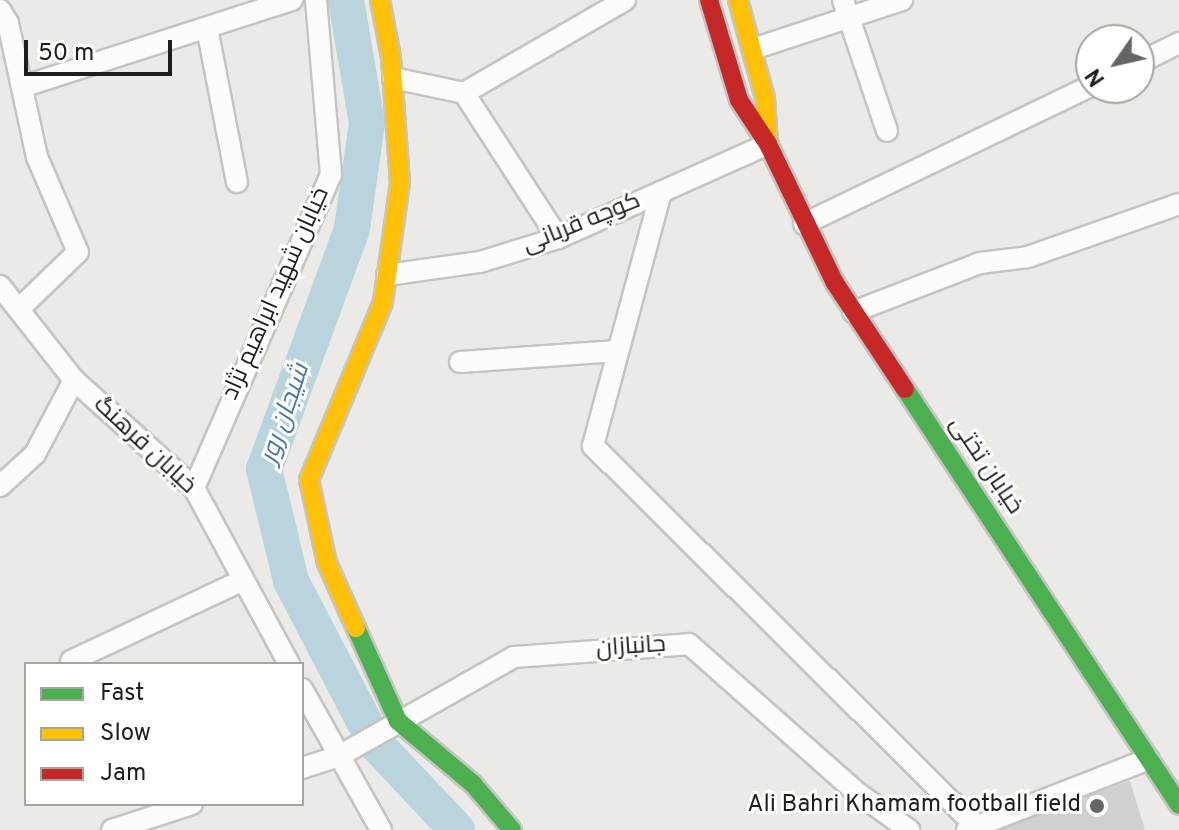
<!DOCTYPE html>
<meta charset="utf-8">
<style>
body{margin:0}
#map{position:relative;width:1179px;height:830px;overflow:hidden;background:#ebeae6;font-family:Overpass,Cairo,sans-serif}
div>[style]{position:absolute}
[style*='--x']{left:calc(var(--x)*1px);top:calc(var(--y)*1px);width:calc(var(--w)*1px);rotate:calc(var(--a)*1deg)}
.river>*{height:36px;margin:-18px;padding:0 18px;transform-origin:18px;border-radius:18px;background:#bad4de}
.building>*{inset:0;background:#d2d0cd}
.roads{filter:drop-shadow(2px 0 #c4c4c2) drop-shadow(-2px 0 #c4c4c2) drop-shadow(0 2px #c4c4c2) drop-shadow(0 -2px #c4c4c2)}
.street>*{height:20px;margin:-10px;padding:0 10px;transform-origin:10px;border-radius:10px;background:#fcfcfb}
.fast>*{height:18px;margin:-9px;padding:0 9px;transform-origin:9px;border-radius:9px;background:#4caf50}
.slow>*{height:18px;margin:-9px;padding:0 9px;transform-origin:9px;border-radius:9px;background:#ffc107}
.jam>*{height:18px;margin:-9px;padding:0 9px;transform-origin:9px;border-radius:9px;background:#c62828}
.dots>*{width:22px;height:22px;translate:-50% -50%;box-sizing:border-box;border:4px solid #fff;border-radius:50%}
span{translate:-50% -50%;white-space:nowrap;text-align:center;line-height:1.15;-webkit-text-stroke:6px #fff;paint-order:stroke}
.street-label{font-size:24px;color:#1d1d1d}
.poi-label{font-size:24px;color:#1d1d1d}
.right{translate:-100% -50%;text-align:right}
.water-label{font-size:26px;color:#4d75a9;font-style:italic}
.legend{position:absolute;left:24px;top:662px;width:280px;height:144px;box-sizing:border-box;background:#fff;border:2px solid #a5a5a5;margin:0;padding:10px 14px;list-style:none;font-size:24px;color:#1d1d1d}
.legend li{display:flex;align-items:center;gap:16px;height:40px}
.legend b{width:40px;border:2px solid #a5a5a5}
.north{position:absolute;left:1075px;top:24px;width:80px;height:80px;box-sizing:border-box;background:#fff;border:2px solid #a5a5a5;border-radius:50%;rotate:236deg;font-size:22px;font-weight:700;line-height:32px;text-align:center;color:#1d1d1d}
.north::after{content:'';display:block;margin:auto;width:28px;height:36px;background:#656563;clip-path:polygon(50% 0,100% 100%,50% 72%,0 100%)}
.scale{position:absolute;left:24px;top:40px;width:148px;height:36px;box-sizing:border-box;border:4px solid #1d1d1d;border-top:0;padding-left:10px;font-size:24px;line-height:28px;white-space:nowrap;color:#1d1d1d;-webkit-text-stroke:6px #fff;paint-order:stroke}
</style>
<div id="map">
<div class="river">
<i style="--x:346;--y:0;--w:125;--a:80.3"></i>
<i style="--x:367;--y:123;--w:107;--a:98.1"></i>
<i style="--x:352;--y:229;--w:256;--a:110.1"></i>
<i style="--x:264;--y:469;--w:115;--a:76.4"></i>
<i style="--x:291;--y:581;--w:184;--a:62.5"></i>
<i style="--x:376;--y:744;--w:118;--a:46.7"></i>
</div>
<div class="building">
<i style="clip-path:polygon(1130px 781px,1145px 830px,985px 830px,985px 829px)"></i>
</div>
<div class="roads">
<div class="street">
<i style="--x:843;--y:0;--w:138;--a:71.4"></i>
<i style="--x:0;--y:10;--w:15;--a:58"></i>
<i style="--x:8;--y:23;--w:137;--a:77.8"></i>
<i style="--x:37;--y:157;--w:103;--a:66.7"></i>
<i style="--x:78;--y:252;--w:82;--a:136"></i>
<i style="--x:207;--y:28;--w:157;--a:79"></i>
<i style="--x:753;--y:49;--w:157;--a:-18.2"></i>
<i style="--x:1139;--y:63;--w:45;--a:-26.6"></i>
<i style="--x:393;--y:78;--w:73;--a:11.9"></i>
<i style="--x:464;--y:93;--w:186;--a:-30"></i>
<i style="--x:22;--y:87;--w:284;--a:-17.9"></i>
<i style="--x:464;--y:93;--w:173;--a:57"></i>
<i style="--x:661;--y:192;--w:263;--a:105"></i>
<i style="--x:593;--y:446;--w:540;--a:44.77"></i>
<i style="--x:804;--y:224;--w:318;--a:-25.7"></i>
<i style="--x:387;--y:275;--w:94;--a:-8"></i>
<i style="--x:480;--y:262;--w:82;--a:-17.1"></i>
<i style="--x:558;--y:238;--w:230;--a:-24.1"></i>
<i style="--x:0;--y:286;--w:120;--a:51.8"></i>
<i style="--x:74;--y:380;--w:161;--a:42"></i>
<i style="--x:194;--y:488;--w:200;--a:61.6"></i>
<i style="--x:853;--y:312;--w:136;--a:-21.1"></i>
<i style="--x:980;--y:263;--w:48;--a:-7.1"></i>
<i style="--x:1028;--y:257;--w:160;--a:-19.3"></i>
<i style="--x:460;--y:362;--w:158;--a:-4"></i>
<i style="--x:0;--y:486;--w:47;--a:-42.4"></i>
<i style="--x:35;--y:454;--w:84;--a:-62.2"></i>
<i style="--x:194;--y:488;--w:342;--a:-66.4"></i>
<i style="--x:331;--y:175;--w:176;--a:-94.9"></i>
<i style="--x:71;--y:661;--w:190;--a:-25.2"></i>
<i style="--x:302;--y:689;--w:162;--a:60.7"></i>
<i style="--x:302;--y:768;--w:39;--a:-18"></i>
<i style="--x:339;--y:756;--w:201;--a:-29.5"></i>
<i style="--x:514;--y:657;--w:175;--a:-4.2"></i>
<i style="--x:689;--y:644;--w:222;--a:41.5"></i>
<i style="--x:855;--y:791;--w:67;--a:35.8"></i>
<i style="--x:112;--y:830;--w:84;--a:-18"></i>
<i style="--x:967;--y:830;--w:195;--a:-21.3"></i>
</div>
<div class="fast">
<i style="--x:905;--y:389;--w:498;--a:56.6"></i>
<i style="--x:356;--y:628;--w:102;--a:65.7"></i>
<i style="--x:398;--y:721;--w:98;--a:40"></i>
<i style="--x:473;--y:784;--w:60;--a:49.7"></i>
</div>
<div class="slow">
<i style="--x:738;--y:0;--w:102;--a:74.6"></i>
<i style="--x:765;--y:98;--w:45;--a:86.2"></i>
<i style="--x:356;--y:628;--w:71;--a:-114"></i>
<i style="--x:327;--y:563;--w:85;--a:-102.2"></i>
<i style="--x:309;--y:480;--w:193;--a:-67.4"></i>
<i style="--x:383;--y:302;--w:27;--a:-82"></i>
<i style="--x:387;--y:275;--w:93;--a:-82"></i>
<i style="--x:400;--y:183;--w:126;--a:-94.1"></i>
<i style="--x:391;--y:57;--w:58;--a:-100.9"></i>
</div>
<div class="jam">
<i style="--x:709;--y:0;--w:104;--a:73.3"></i>
<i style="--x:739;--y:100;--w:53;--a:56.6"></i>
<i style="--x:768;--y:144;--w:154;--a:64.3"></i>
<i style="--x:835;--y:283;--w:127;--a:56.6"></i>
</div>
</div>
<div class="dots">
<i style="left:1097px;top:806px;background:#656563"></i>
</div>
<div class="street-label">
<span style="left:582px;top:224px;rotate:-22deg">کوچه قربانی</span>
<span style="left:277px;top:294px;rotate:-66deg">خیابان شهید ابراهیم نژاد</span>
<span style="left:144px;top:446px;rotate:43deg">خیابان فرهنگ</span>
<span style="left:985px;top:466px;rotate:56deg">خیابان تختی</span>
<span style="left:631px;top:648px;rotate:-4deg">جانبازان</span>
</div>
<div class="poi-label">
<span class="right" style="left:1081px;top:806px">Ali Bahri Khamam football field</span>
</div>
<div class="water-label">
<span style="left:286px;top:414px;rotate:-71deg">شیجان رور</span>
</div>
<ul class="legend">
<li><b style="height:10px;background:#4caf50"></b>Fast</li>
<li><b style="height:10px;background:#ffc107"></b>Slow</li>
<li><b style="height:10px;background:#c62828"></b>Jam</li>
</ul>
<div class="north">N</div>
<div class="scale">50 m</div>
</div>
